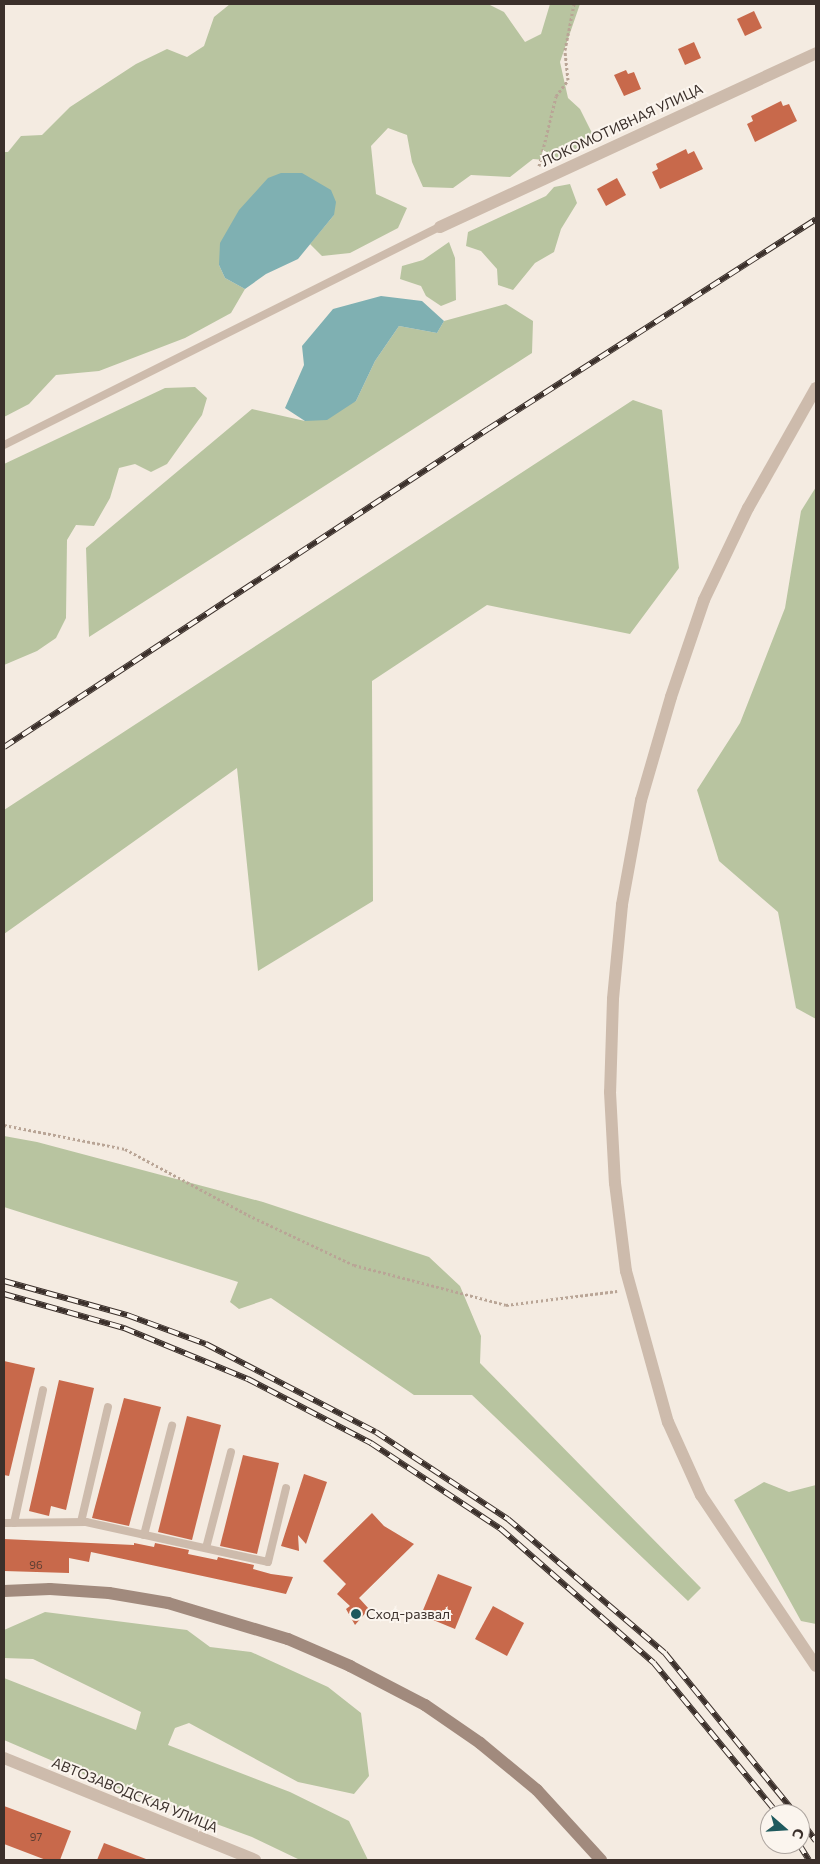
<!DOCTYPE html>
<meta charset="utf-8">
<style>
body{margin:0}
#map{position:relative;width:820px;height:1864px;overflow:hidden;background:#f4ebe1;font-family:Commissioner,sans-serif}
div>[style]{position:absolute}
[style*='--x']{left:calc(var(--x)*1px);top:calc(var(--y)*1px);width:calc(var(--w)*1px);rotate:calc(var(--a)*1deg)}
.green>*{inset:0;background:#b8c4a0}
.water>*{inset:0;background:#7fb0b2}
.building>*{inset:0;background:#c8694b}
.path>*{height:3px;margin-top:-1.5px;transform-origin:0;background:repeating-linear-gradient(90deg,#b9a596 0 2.5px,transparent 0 5px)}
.lane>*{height:8px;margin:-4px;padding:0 4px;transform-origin:4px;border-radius:4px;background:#cdbbac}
.street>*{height:12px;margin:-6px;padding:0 6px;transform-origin:6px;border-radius:6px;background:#cdbbac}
.secondary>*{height:12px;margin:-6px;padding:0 6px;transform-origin:6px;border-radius:6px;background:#a18a7d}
.rail>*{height:5.5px;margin-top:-2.75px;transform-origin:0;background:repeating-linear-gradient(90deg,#fbf5ee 0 11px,#3b302b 0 22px);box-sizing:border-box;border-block:1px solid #3b302b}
.dots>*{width:14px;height:14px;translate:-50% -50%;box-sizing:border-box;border:2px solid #fbf5ee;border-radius:50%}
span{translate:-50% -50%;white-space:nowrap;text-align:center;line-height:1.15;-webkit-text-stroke:4px #fbf5ee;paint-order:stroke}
.number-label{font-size:11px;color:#5e3e33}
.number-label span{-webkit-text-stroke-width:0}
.street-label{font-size:14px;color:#3b302b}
.poi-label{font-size:14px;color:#3b302b}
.left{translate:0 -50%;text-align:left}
.frame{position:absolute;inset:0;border:5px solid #3b302b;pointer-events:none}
.north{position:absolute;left:760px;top:1804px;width:50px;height:50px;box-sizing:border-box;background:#fbf5ee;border:1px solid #aea6a0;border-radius:50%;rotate:109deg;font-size:14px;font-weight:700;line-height:20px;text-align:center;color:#3b302b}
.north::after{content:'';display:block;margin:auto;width:18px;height:22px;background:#1f5a5e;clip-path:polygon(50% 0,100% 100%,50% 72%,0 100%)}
</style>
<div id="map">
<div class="green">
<i style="clip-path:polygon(230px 4px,488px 4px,504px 12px,525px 42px,541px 34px,550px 4px,580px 4px,560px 62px,568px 98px,580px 109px,592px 133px,575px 152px,556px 161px,533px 159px,510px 177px,471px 175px,453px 188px,423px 187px,412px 162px,407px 135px,388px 128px,371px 146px,376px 194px,407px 208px,398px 228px,350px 253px,322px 256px,310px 244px,334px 215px,219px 265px,225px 278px,245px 289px,231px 313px,185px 338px,99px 371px,56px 375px,29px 404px,4px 417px,4px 152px,8px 152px,21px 136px,42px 135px,70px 107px,136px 64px,167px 49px,187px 57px,204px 46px,214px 17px)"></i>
<i style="clip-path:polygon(570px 184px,577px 203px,561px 229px,554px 252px,535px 263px,513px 290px,498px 285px,497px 269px,481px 251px,466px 246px,468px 232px,546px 196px,554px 187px)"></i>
<i style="clip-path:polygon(449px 242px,455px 258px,456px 300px,441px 306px,426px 296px,421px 286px,400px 279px,402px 266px,423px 260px)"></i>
<i style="clip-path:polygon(506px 304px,533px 321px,532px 353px,89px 637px,86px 548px,252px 409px,305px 421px,356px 401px,375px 361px,399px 326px,437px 333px,444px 321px)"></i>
<i style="clip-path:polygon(195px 387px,207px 398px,202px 415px,167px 464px,151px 472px,135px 464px,119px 468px,110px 498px,94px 526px,76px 525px,67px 540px,66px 618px,56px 638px,37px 651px,4px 665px,4px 464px,165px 388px)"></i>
<i style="clip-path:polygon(633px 400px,662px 410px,679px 568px,630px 634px,487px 605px,372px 681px,373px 901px,258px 971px,237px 768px,4px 934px,4px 810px)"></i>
<i style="clip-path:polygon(816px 487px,816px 1019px,796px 1008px,778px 912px,719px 861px,697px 790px,740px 723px,785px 608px,801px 511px)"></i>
<i style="clip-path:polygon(4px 1136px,37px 1142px,263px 1202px,429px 1257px,460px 1286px,481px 1336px,480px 1363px,701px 1588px,688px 1601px,472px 1395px,414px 1395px,271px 1298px,239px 1309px,230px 1302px,238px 1282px,4px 1207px)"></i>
<i style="clip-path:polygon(764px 1482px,789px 1492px,816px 1485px,816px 1624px,801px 1621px,734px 1500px)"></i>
<i style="clip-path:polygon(45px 1612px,187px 1630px,210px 1647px,251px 1652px,328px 1687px,361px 1713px,369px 1776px,354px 1794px,298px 1782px,189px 1723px,175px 1728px,168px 1745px,290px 1792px,349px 1821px,368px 1860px,300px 1860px,252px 1837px,104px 1783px,4px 1740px,4px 1678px,136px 1730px,141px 1712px,33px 1659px,4px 1658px,4px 1630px)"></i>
</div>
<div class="water">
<i style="clip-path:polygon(281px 173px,302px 173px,331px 190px,336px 202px,334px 215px,298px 259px,266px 274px,245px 289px,225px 278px,219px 265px,220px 243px,239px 210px,268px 178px)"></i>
<i style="clip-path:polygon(381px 296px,422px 301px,444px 321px,437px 333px,399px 326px,375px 361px,356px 401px,327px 420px,305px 421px,285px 408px,304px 365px,302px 346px,333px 309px)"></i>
</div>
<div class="building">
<i style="clip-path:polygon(754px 11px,762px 28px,745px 36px,737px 19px)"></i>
<i style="clip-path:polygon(694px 42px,701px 58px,685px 65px,678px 49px)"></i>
<i style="clip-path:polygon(626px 70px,628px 74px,634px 72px,641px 89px,624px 96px,614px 75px)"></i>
<i style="clip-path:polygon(781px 101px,783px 106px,789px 104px,797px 121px,755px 142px,747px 124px,753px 121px,751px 116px)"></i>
<i style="clip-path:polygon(686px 149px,688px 154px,694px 151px,703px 169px,660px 189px,652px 172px,658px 169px,656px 164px)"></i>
<i style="clip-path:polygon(617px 178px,626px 195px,606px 206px,597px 189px)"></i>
<i style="clip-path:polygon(4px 1361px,35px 1368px,9px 1476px,4px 1475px)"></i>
<i style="clip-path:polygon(59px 1380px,94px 1388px,66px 1510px,51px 1506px,49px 1516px,29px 1511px)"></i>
<i style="clip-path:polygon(124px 1398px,161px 1407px,129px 1526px,92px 1518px)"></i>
<i style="clip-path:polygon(187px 1416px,221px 1425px,192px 1540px,158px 1532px)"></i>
<i style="clip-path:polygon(243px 1455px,279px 1463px,257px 1554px,220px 1546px)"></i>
<i style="clip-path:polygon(304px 1474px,327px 1482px,306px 1544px,298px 1535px,299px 1551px,281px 1546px)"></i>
<i style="clip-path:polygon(372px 1513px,384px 1526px,414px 1544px,359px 1598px,369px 1609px,355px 1625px,346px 1609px,350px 1606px,337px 1594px,346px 1584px,323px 1561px)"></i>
<i style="clip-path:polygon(4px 1539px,134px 1545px,134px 1543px,154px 1547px,155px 1543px,189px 1550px,188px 1554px,217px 1560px,218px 1557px,254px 1565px,253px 1569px,271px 1574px,293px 1577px,286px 1594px,91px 1552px,89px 1562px,69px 1558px,69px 1573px,4px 1571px)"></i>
<i style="clip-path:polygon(438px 1574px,472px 1587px,455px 1629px,421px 1615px)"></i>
<i style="clip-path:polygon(493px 1606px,524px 1623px,507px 1656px,475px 1639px)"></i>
<i style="clip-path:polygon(4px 1806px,71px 1831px,60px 1860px,46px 1860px,4px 1844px)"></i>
<i style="clip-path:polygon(104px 1843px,146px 1859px,146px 1860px,97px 1860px)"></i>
</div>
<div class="path">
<i style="--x:539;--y:166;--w:72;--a:-76.3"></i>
<i style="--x:556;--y:96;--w:20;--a:-53"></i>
<i style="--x:568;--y:80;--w:30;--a:-96"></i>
<i style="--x:565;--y:50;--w:47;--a:-78.9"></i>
<i style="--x:4;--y:1125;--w:123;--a:11.2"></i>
<i style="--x:125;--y:1149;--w:140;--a:28.2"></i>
<i style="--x:248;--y:1215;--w:117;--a:25.3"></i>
<i style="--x:354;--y:1265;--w:157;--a:14.7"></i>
<i style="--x:506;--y:1305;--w:112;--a:-7.2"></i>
</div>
<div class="lane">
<i style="--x:4;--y:445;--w:487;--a:-26.6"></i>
<i style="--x:81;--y:1522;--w:118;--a:-76.8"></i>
<i style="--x:4;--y:1523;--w:82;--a:-0.7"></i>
<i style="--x:86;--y:1522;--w:186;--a:12.4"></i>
<i style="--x:268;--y:1562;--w:76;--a:-76.3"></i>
<i style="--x:14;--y:1523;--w:136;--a:-77.7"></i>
<i style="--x:144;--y:1535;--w:113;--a:-75.6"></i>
<i style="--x:206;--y:1548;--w:99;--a:-75.4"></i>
</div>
<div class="street">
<i style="--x:440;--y:227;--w:414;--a:-24.8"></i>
<i style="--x:816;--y:388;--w:138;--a:119.5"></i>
<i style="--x:748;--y:508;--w:102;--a:115.6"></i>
<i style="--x:704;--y:600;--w:102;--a:108.8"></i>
<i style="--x:671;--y:697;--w:107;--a:106.2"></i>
<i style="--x:641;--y:800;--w:107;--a:100.3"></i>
<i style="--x:622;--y:905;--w:94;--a:95.5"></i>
<i style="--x:613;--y:999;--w:93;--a:91.8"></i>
<i style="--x:610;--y:1092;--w:91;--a:86.9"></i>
<i style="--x:615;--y:1183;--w:89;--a:82.9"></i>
<i style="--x:626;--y:1271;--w:157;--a:74.5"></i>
<i style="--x:668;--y:1422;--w:80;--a:65.7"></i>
<i style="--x:701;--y:1495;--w:206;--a:56.1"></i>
<i style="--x:4;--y:1758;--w:271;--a:22.1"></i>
</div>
<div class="secondary">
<i style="--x:4;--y:1591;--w:46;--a:-2.5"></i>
<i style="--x:50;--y:1589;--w:59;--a:3.9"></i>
<i style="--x:109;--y:1593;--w:60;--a:9.6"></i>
<i style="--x:168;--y:1603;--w:125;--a:16.7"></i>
<i style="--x:288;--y:1639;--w:68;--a:23.5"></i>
<i style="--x:350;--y:1666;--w:85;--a:27.5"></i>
<i style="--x:425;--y:1705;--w:67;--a:34.6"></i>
<i style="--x:480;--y:1743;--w:74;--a:39.5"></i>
<i style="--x:537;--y:1790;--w:95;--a:47.6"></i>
</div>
<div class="rail">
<i style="--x:4;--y:747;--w:579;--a:-33.31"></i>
<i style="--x:488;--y:429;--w:389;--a:-32.6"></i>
<i style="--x:4;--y:1281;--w:128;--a:15.5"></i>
<i style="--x:127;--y:1315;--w:84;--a:20.2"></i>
<i style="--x:206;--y:1344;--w:191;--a:27.4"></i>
<i style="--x:376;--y:1432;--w:158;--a:33.4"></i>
<i style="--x:508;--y:1519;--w:206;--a:40.5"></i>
<i style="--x:665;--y:1653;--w:208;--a:50.9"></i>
<i style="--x:4;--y:1294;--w:125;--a:15.8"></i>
<i style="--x:124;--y:1328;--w:134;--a:22.4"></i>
<i style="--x:248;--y:1379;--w:139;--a:27.5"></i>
<i style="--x:371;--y:1443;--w:156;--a:33.5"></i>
<i style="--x:501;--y:1529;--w:203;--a:41.2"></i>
<i style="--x:654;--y:1663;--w:195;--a:50.6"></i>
<i style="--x:800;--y:1819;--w:27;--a:54"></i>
<i style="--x:799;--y:1844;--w:19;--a:58"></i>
</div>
<div class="dots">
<i style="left:356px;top:1614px;background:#1f5a5e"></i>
</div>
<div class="number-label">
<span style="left:36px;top:1565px">96</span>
<span style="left:36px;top:1837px">97</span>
</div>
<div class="street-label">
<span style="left:622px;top:125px;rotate:-25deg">ЛОКОМОТИВНАЯ УЛИЦА</span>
<span style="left:135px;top:1795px;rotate:22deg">АВТОЗАВОДСКАЯ УЛИЦА</span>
</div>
<div class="poi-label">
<span class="left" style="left:366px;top:1614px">Сход-развал</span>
</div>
<div class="frame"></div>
<div class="north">С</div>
</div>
